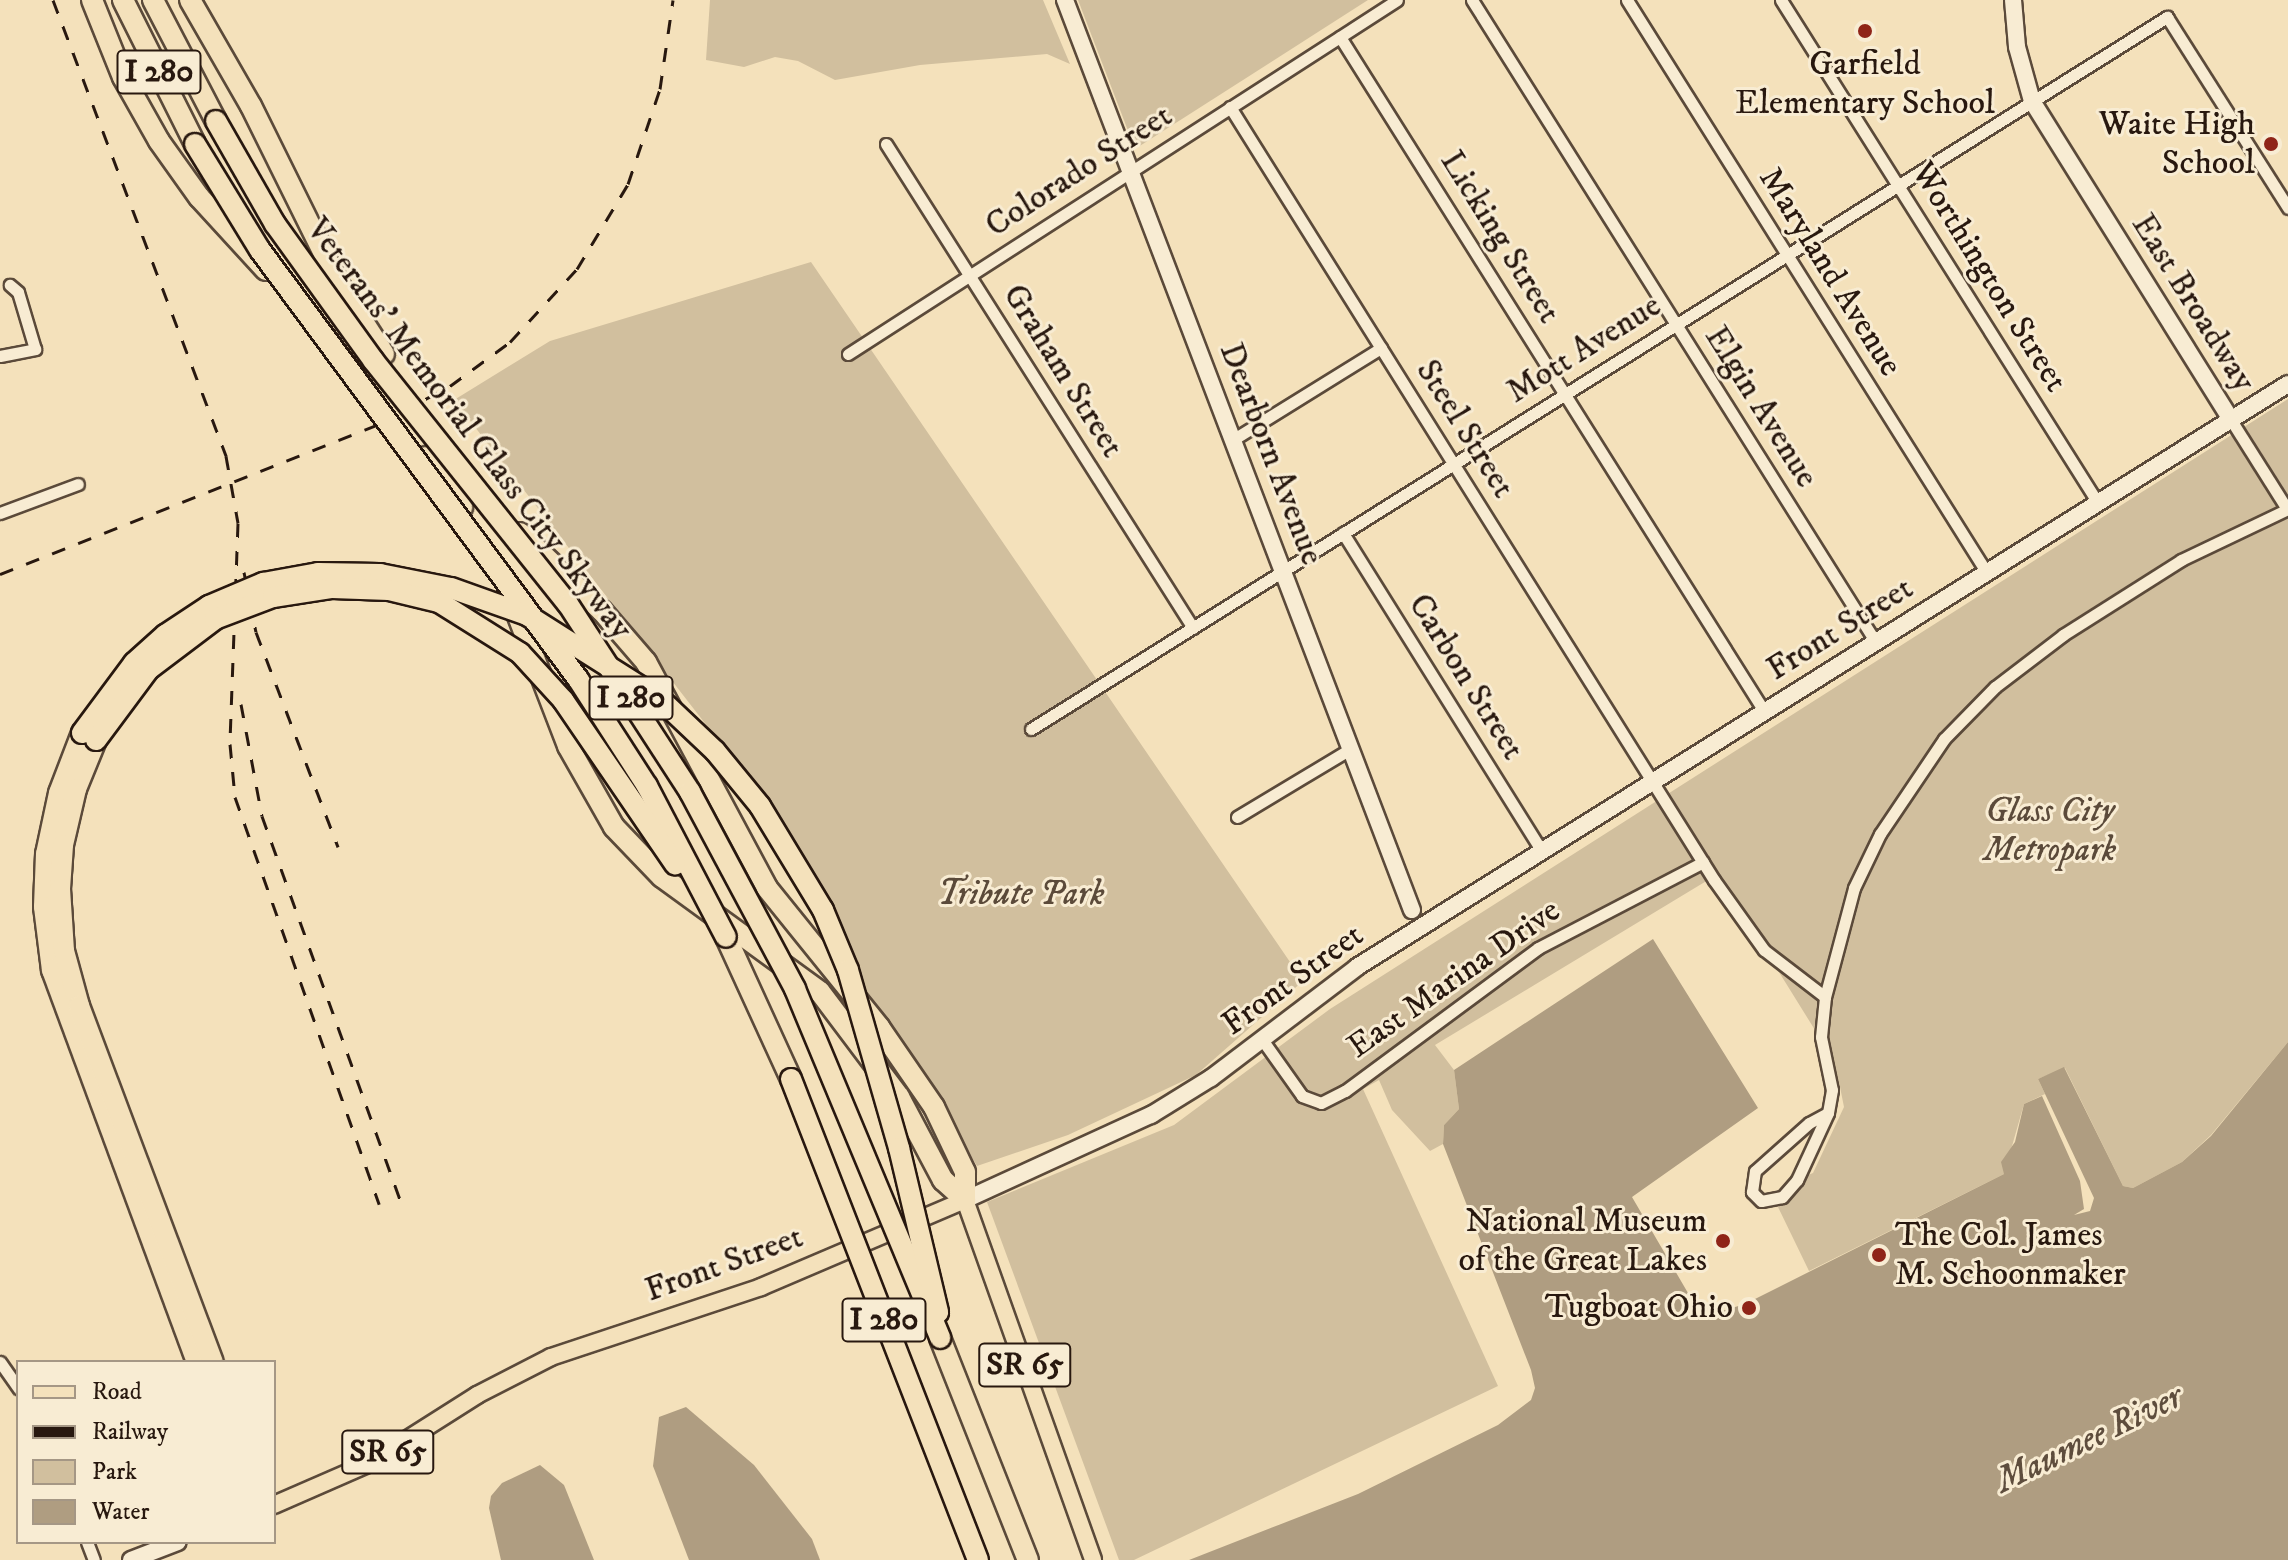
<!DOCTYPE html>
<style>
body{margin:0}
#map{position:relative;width:2288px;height:1560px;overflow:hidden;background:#f4e1bb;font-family:"IM FELL DW Pica",serif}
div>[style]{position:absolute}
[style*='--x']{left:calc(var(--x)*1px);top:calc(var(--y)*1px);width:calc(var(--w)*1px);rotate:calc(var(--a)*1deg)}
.green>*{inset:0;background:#d1bf9e}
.water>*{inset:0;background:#af9d81}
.roads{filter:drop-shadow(2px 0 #5b4a3a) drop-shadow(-2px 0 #5b4a3a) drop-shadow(0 2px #5b4a3a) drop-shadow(0 -2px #5b4a3a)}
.street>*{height:11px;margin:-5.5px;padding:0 5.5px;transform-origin:5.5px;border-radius:5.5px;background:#f8ecd3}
.secondary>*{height:16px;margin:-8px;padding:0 8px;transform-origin:8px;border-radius:8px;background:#f8ecd3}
.primary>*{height:16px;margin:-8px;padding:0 8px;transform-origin:8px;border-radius:8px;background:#f4e1bb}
.highway>*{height:20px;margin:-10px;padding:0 10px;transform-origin:10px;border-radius:10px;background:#f4e1bb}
.rail>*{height:3px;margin-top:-1.5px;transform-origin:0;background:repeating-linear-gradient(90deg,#28180f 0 14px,transparent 0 28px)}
.bridges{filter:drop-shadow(2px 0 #28180f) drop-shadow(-2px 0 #28180f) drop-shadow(0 2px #28180f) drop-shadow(0 -2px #28180f)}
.highway-bridge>*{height:20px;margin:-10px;padding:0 10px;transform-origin:10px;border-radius:10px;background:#f4e1bb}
.dots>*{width:22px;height:22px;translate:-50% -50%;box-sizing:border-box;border:4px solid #f8ecd3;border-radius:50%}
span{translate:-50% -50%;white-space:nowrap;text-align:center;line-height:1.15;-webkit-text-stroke:6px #f8ecd3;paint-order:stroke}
.shield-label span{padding:2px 6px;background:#f8ecd3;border:2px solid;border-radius:6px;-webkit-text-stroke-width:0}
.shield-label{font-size:32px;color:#28180f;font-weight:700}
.poi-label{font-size:34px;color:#28180f}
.right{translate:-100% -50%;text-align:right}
.left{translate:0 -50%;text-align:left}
.street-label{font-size:34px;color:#28180f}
.park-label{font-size:34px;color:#5b4a3a;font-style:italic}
.water-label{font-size:36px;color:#5e4d3d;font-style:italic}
.legend{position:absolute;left:16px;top:1360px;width:260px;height:184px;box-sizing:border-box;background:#f8ecd3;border:2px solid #a59785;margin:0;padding:10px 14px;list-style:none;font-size:24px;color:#28180f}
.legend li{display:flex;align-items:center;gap:16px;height:40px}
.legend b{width:40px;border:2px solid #a59785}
</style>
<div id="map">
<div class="green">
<i style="clip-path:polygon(710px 0,1043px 0,1070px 64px,1047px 54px,920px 65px,835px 80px,798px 61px,775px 57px,744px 67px,706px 60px)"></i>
<i style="clip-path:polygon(1078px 0,1368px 0,1135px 149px)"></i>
<i style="clip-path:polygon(811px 262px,1303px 981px,1196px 1075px,1068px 1135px,977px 1166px,900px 1041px,860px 989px,794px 838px,454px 400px,550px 341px)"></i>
<i style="clip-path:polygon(2288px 399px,2288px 1042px,2211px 1135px,2182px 1162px,2133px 1188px,2123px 1186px,2065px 1068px,2038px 1079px,2045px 1094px,2024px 1104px,2004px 1174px,1809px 1271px,1778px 1207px,1793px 1196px,1803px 1177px,1813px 1173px,1844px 1107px,1840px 1087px,1833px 1059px,1718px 874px,1435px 1045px,1454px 1070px,1459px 1109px,1444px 1125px,1443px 1144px,1430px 1151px,1392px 1110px,1379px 1080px,1363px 1089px,1498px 1386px,1134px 1560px,1119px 1560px,987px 1202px,1174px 1125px,1330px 1009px)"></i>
</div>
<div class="water">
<i style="clip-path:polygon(1653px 939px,1758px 1108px,1632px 1197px,1702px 1317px,1745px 1304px,2004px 1174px,2001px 1162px,2015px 1142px,2024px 1104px,2042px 1096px,2080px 1181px,2084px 1209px,2074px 1215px,2090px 1211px,2094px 1198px,2038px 1079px,2064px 1067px,2123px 1186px,2133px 1188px,2182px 1162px,2211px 1136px,2288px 1042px,2288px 1560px,1189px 1560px,1358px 1494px,1498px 1425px,1531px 1400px,1535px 1388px,1531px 1370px,1443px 1144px,1444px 1125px,1459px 1109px,1454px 1070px)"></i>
<i style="clip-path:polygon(686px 1407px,754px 1465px,812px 1539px,820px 1560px,689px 1560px,653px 1466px,659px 1417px)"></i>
<i style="clip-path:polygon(540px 1465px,564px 1485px,594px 1560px,501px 1560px,489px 1508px,491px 1496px,502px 1483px)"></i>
</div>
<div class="roads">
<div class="street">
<i style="--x:1472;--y:0;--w:757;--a:57.84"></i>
<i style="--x:1627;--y:0;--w:677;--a:57.86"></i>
<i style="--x:1781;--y:0;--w:595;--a:57.78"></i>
<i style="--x:1340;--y:37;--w:796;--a:57.83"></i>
<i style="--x:1230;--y:107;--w:912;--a:57.95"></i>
<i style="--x:1714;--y:880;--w:86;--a:54.5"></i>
<i style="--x:1764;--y:950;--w:77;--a:37.6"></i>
<i style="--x:1825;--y:997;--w:40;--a:95.7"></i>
<i style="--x:1821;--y:1037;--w:54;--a:78.3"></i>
<i style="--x:1832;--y:1090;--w:23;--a:100"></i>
<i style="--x:1828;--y:1113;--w:74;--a:114.8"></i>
<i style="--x:1797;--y:1180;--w:23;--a:131"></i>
<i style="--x:1782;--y:1197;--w:21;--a:169"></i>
<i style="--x:1761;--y:1201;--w:13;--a:-135"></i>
<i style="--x:1752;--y:1192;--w:21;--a:-82"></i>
<i style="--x:1755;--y:1171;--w:72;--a:-41.6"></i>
<i style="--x:1809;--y:1123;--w:21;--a:-28"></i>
<i style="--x:886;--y:144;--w:573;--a:57.61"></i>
<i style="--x:848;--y:354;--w:653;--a:-32.81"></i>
<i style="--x:0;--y:356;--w:36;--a:-11"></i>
<i style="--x:35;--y:349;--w:59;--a:-106.6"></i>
<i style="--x:18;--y:292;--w:11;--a:-139"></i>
<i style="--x:2231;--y:420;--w:105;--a:57.8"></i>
<i style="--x:1234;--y:439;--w:173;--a:-31.8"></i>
<i style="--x:0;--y:513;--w:83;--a:-20.4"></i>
<i style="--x:1343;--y:533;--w:375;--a:58"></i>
<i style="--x:1031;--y:729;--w:1341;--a:-32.08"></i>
<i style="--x:2167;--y:17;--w:226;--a:57.6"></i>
<i style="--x:1237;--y:817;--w:134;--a:-31"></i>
<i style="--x:1825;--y:997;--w:113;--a:-75.1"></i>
<i style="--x:1854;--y:888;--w:60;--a:-64.3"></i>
<i style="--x:1880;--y:834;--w:115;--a:-56"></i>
<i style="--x:1944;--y:739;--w:73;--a:-45.6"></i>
<i style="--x:1995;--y:687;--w:86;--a:-37.4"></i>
<i style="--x:2063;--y:635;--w:140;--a:-32.4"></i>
<i style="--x:2181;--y:560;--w:119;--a:-25.5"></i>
<i style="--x:1261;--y:1038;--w:71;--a:54.7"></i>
<i style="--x:1302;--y:1096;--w:20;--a:20"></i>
<i style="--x:1321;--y:1103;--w:27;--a:-27"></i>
<i style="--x:1345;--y:1091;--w:240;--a:-36.5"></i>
<i style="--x:1538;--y:948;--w:186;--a:-27.5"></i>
<i style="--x:0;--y:1362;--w:32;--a:55"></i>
<i style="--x:87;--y:1542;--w:19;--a:69"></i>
</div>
<div class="secondary">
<i style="--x:1065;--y:0;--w:974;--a:69.13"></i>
<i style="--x:2013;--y:0;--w:47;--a:85.1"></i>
<i style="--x:2017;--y:47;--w:56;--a:74.5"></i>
<i style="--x:2032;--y:101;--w:376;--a:58"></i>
<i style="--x:965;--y:1200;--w:205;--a:-24.6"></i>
<i style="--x:1151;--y:1115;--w:70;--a:-31.7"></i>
<i style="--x:1211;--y:1078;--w:183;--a:-37.2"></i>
<i style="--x:1357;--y:967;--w:1098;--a:-32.06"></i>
<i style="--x:131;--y:1560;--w:50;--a:-21"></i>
</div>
<div class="primary">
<i style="--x:274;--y:1505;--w:105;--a:-23.6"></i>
<i style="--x:370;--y:1463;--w:127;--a:-32.4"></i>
<i style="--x:477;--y:1395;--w:83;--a:-27.2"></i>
<i style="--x:551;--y:1357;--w:221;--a:-18.4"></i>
<i style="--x:761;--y:1287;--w:222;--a:-23.1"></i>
<i style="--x:965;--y:1200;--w:382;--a:70.4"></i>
</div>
<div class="highway">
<i style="--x:92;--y:0;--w:83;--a:68.1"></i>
<i style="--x:123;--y:77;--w:73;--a:60.6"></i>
<i style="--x:159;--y:141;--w:69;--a:54.5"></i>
<i style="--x:199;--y:197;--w:99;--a:47.5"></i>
<i style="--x:123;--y:0;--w:161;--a:63.4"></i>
<i style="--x:153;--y:0;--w:136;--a:62.5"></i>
<i style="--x:190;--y:0;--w:122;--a:60.1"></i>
<i style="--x:251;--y:106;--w:201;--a:63.7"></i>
<i style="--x:340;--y:286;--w:81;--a:57.1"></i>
<i style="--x:426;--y:457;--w:62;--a:54.2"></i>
<i style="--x:520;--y:533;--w:113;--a:43.6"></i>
<i style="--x:602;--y:611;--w:67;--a:49.2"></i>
<i style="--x:646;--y:662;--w:256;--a:61.8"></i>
<i style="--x:767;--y:888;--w:179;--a:51.1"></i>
<i style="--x:879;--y:1027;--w:97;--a:55.5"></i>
<i style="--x:934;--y:1107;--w:72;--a:64.5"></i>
<i style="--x:965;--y:1172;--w:28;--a:90"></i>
<i style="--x:511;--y:598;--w:159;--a:68.9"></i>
<i style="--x:568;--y:746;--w:93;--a:60.4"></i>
<i style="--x:614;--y:827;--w:69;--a:46.2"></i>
<i style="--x:662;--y:877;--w:195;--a:36"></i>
<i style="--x:820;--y:992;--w:131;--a:53"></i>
<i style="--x:899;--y:1097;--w:94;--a:62.1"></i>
<i style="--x:943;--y:1180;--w:30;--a:42"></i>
<i style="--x:82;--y:733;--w:64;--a:111"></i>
<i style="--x:59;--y:793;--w:62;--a:102"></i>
<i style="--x:46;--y:854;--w:53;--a:92.2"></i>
<i style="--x:44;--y:907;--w:64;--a:82.8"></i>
<i style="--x:52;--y:970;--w:418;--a:69.7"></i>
<i style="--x:96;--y:740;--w:53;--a:112.2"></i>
<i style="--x:76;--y:789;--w:57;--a:103.1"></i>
<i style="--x:63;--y:845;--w:44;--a:93.9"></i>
<i style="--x:60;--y:889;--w:62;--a:86.3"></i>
<i style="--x:64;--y:951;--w:57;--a:74.7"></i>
<i style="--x:79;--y:1006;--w:380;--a:69.4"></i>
<i style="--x:726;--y:937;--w:156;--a:65.4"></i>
<i style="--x:940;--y:1338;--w:239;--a:68.4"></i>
</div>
</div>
<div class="rail">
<i style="--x:53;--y:0;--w:488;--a:69.2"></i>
<i style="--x:226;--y:456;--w:68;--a:79.8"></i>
<i style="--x:238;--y:523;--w:221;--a:92.1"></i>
<i style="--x:230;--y:744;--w:53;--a:84.6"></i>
<i style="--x:235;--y:797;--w:432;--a:70.5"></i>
<i style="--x:244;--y:572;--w:61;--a:78.7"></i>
<i style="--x:256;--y:632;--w:230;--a:69.1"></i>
<i style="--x:0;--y:574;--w:404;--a:-21.6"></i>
<i style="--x:376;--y:425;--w:84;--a:-27.8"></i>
<i style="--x:450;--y:386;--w:74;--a:-36.3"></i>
<i style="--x:510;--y:342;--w:99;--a:-47.5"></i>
<i style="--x:577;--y:269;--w:99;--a:-59"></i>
<i style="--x:628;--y:184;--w:100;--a:-71.4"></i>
<i style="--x:660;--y:89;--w:90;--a:-81.7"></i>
<i style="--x:241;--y:704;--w:114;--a:79.4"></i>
<i style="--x:262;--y:816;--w:412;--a:70.2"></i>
</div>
<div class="bridges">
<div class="highway-bridge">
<i style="--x:216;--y:121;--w:119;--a:60.2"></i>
<i style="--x:275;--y:224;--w:168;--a:54.2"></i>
<i style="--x:373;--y:360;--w:312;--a:51.4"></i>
<i style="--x:568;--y:604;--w:224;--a:57"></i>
<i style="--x:690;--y:792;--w:223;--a:61.9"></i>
<i style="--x:795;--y:989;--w:378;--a:67.4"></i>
<i style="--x:195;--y:144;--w:124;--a:58.5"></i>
<i style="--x:260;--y:250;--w:534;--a:53.45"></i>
<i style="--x:578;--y:679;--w:127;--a:57.2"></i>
<i style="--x:647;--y:786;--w:170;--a:62.4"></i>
<i style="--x:82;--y:733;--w:87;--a:-53.4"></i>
<i style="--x:134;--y:663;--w:42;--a:-42.1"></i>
<i style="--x:165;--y:635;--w:53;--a:-33.4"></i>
<i style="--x:209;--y:606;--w:59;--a:-23.1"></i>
<i style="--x:263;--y:583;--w:56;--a:-10.3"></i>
<i style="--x:318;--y:573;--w:62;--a:0.9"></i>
<i style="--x:380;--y:574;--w:72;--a:11.2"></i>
<i style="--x:451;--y:588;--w:81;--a:19.6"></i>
<i style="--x:527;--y:615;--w:157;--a:32.3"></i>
<i style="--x:660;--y:699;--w:76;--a:43.4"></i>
<i style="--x:715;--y:751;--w:71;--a:50.7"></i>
<i style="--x:760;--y:806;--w:122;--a:58.8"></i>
<i style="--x:823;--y:910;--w:65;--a:67.4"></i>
<i style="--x:848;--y:970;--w:185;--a:74"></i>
<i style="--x:899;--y:1148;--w:169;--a:76.6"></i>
<i style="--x:96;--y:740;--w:89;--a:-53.3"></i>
<i style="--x:149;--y:669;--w:83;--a:-37.1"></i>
<i style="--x:215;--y:619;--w:62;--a:-20.8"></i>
<i style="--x:273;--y:597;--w:60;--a:-8.7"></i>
<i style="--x:332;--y:588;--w:57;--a:2"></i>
<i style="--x:389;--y:590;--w:51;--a:13.5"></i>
<i style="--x:439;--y:602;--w:96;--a:32.2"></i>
<i style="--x:520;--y:653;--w:64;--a:47.5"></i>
<i style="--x:563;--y:700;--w:199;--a:55.7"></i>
<i style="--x:791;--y:1079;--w:516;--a:68.76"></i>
</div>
</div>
<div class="dots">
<i style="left:1865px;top:31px;background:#8f2418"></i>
<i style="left:2271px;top:144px;background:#8f2418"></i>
<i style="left:1723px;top:1241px;background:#8f2418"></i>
<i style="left:1879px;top:1255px;background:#8f2418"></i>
<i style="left:1749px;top:1308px;background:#8f2418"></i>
</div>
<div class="shield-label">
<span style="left:159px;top:72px">I 280</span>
<span style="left:631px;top:698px">I 280</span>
<span style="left:884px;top:1320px">I 280</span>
<span style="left:1025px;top:1365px">SR 65</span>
<span style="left:388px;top:1452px">SR 65</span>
</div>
<div class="poi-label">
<span style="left:1865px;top:84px">Garfield<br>Elementary School</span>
<span class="right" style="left:2255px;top:144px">Waite High<br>School</span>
<span class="right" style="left:1707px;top:1241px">National Museum<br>of the Great Lakes</span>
<span class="left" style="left:1895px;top:1255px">The Col. James<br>M. Schoonmaker</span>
<span class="right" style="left:1733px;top:1308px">Tugboat Ohio</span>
</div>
<div class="street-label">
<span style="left:1079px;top:171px;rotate:-33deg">Colorado Street</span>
<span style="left:1500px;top:237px;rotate:58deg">Licking Street</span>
<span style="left:1830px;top:272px;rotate:58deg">Maryland Avenue</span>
<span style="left:1989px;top:277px;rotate:58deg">Worthington Street</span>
<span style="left:2193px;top:303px;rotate:58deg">East Broadway</span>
<span style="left:1584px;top:349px;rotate:-32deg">Mott Avenue</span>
<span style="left:1063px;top:371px;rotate:58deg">Graham Street</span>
<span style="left:1761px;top:407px;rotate:58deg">Elgin Avenue</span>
<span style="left:469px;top:429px;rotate:53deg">Veterans' Memorial Glass City Skyway</span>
<span style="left:1465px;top:429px;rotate:58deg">Steel Street</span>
<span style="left:1271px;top:454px;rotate:69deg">Dearborn Avenue</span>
<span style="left:1840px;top:629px;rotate:-32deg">Front Street</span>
<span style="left:1466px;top:677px;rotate:58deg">Carbon Street</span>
<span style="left:1454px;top:979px;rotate:-35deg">East Marina Drive</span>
<span style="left:1293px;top:980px;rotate:-36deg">Front Street</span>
<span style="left:724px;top:1264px;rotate:-20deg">Front Street</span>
</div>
<div class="park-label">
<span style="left:2050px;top:831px">Glass City<br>Metropark</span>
<span style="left:1021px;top:895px">Tribute Park</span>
</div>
<div class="water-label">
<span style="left:2089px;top:1439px;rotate:-26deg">Maumee River</span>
</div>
<ul class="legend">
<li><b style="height:10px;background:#f4e1bb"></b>Road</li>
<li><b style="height:10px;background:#28180f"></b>Railway</li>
<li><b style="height:22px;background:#d1bf9e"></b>Park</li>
<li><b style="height:22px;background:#af9d81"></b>Water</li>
</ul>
</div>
